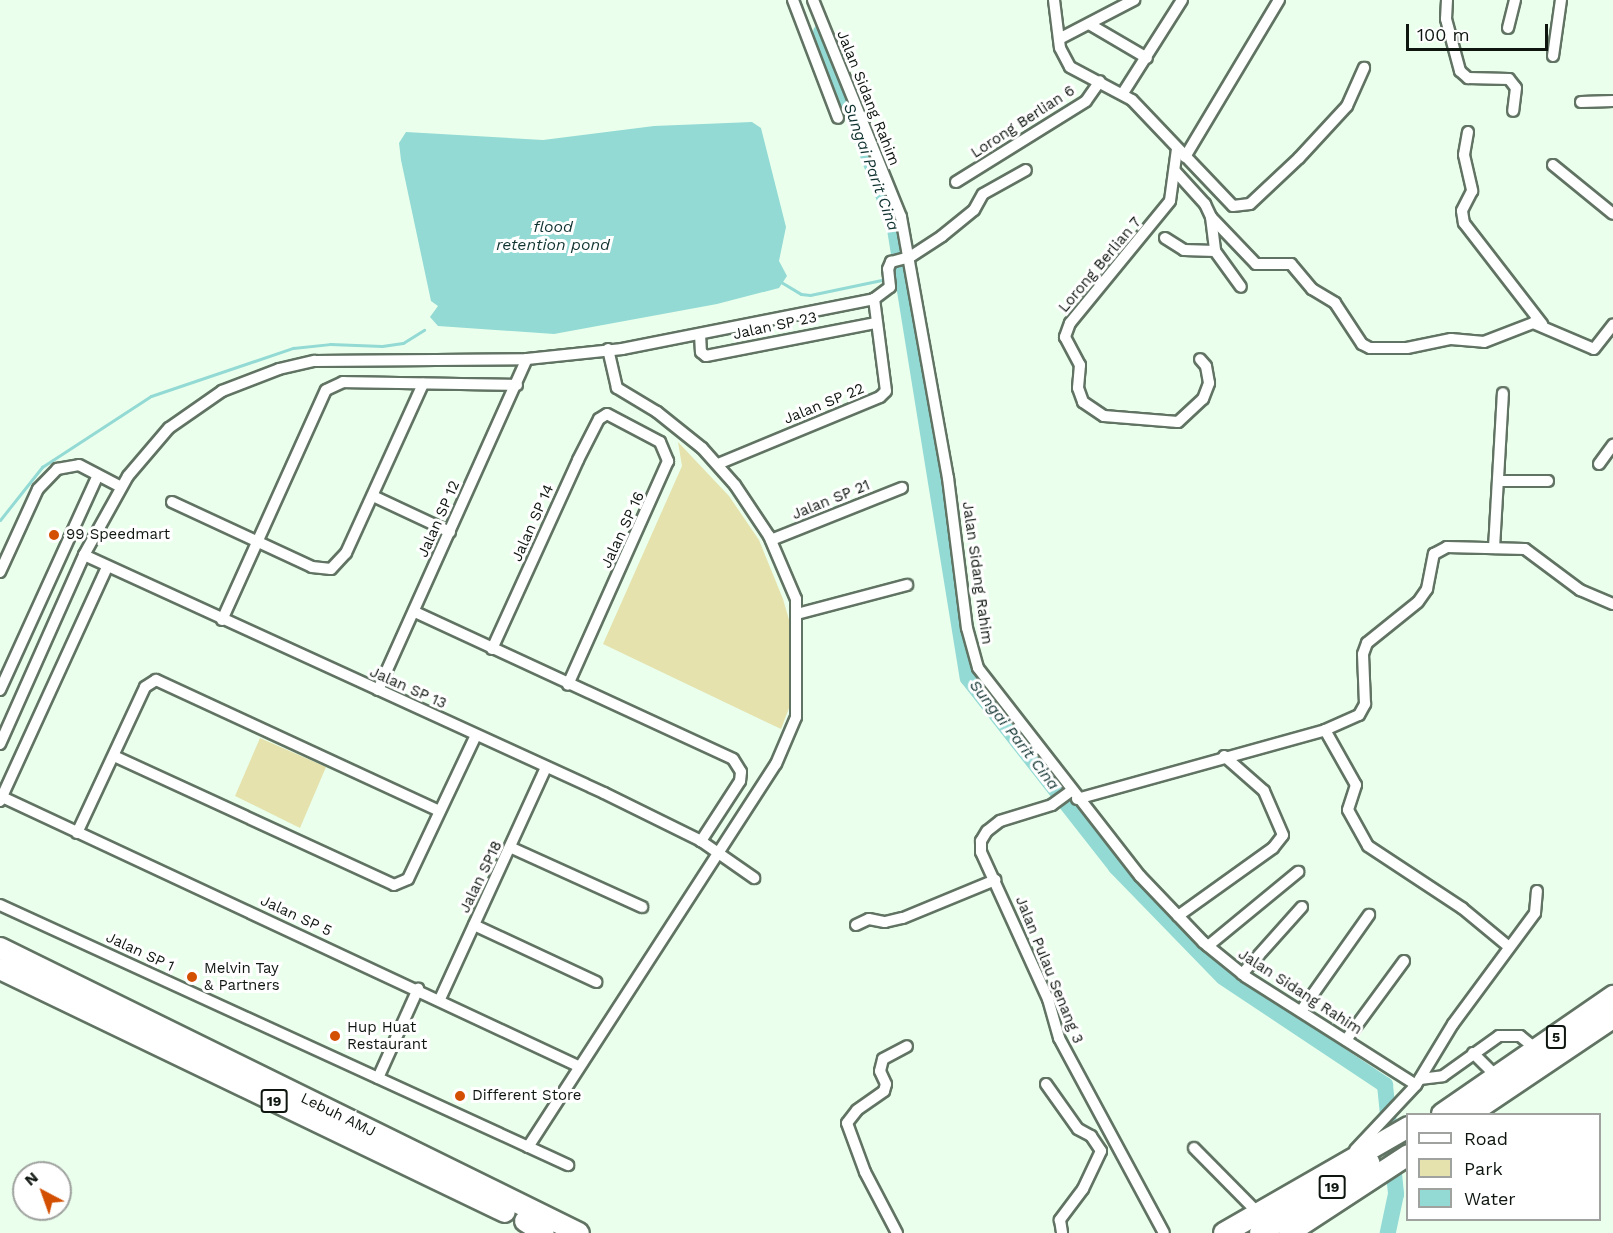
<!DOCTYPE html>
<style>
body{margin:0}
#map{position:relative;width:1613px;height:1233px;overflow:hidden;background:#eaffec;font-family:"Work Sans",sans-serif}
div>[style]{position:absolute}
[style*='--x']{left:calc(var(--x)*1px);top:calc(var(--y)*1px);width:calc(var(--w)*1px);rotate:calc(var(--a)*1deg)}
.green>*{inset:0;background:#e5e2ad}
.water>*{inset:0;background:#93dad5}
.stream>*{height:3px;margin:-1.5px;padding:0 1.5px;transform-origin:1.5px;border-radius:1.5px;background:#93dad5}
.river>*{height:16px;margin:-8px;padding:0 8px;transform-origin:8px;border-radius:8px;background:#93dad5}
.roads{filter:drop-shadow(2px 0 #617363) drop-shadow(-2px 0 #617363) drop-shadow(0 2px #617363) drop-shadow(0 -2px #617363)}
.street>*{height:10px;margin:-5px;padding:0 5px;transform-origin:5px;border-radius:5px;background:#fff}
.highway>*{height:20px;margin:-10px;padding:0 10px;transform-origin:10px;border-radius:10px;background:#fff}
.dots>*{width:16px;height:16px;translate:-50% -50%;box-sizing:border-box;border:3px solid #fff;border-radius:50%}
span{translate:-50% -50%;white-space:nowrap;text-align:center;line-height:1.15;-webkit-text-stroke:6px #fff;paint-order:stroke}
.shield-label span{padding:2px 4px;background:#fff;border:2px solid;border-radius:4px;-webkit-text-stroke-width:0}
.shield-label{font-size:14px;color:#0f1610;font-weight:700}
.street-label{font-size:15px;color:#0f1610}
.poi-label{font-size:15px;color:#0f1610}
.left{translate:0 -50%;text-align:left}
.water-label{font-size:16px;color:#103331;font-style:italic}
.legend{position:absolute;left:1406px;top:1113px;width:195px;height:108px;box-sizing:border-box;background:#fff;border:2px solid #9fa29f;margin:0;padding:8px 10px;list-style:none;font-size:18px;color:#0f1610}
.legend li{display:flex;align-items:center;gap:12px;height:30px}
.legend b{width:30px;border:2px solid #9fa29f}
.north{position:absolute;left:12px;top:1161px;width:60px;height:60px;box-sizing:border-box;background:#fff;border:2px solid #9fa29f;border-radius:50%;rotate:319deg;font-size:16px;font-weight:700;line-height:24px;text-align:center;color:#0f1610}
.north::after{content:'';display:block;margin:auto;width:21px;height:27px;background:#d34f01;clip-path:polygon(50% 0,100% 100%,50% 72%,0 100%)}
.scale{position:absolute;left:1406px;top:24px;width:142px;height:27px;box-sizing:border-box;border:3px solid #0f1610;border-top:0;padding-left:8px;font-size:18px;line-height:21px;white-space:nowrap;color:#0f1610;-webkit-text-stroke:4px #fff;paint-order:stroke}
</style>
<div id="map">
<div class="green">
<i style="clip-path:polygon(678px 442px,729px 496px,759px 540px,783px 599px,794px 637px,789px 708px,781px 729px,603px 644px,682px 466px)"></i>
<i style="clip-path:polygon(260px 738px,326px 767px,300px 828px,235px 796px)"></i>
</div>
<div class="water">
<i style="clip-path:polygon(752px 122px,761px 128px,786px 227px,779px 261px,787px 276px,779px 288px,717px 304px,554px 334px,438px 326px,430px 317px,438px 306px,431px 301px,401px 160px,399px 143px,406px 132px,543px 140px,654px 126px)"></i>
</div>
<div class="stream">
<i style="--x:781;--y:282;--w:23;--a:31"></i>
<i style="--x:801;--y:294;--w:9;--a:6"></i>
<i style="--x:810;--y:295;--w:78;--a:-11.9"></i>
<i style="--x:0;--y:520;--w:68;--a:-51.6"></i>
<i style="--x:42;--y:467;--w:130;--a:-33.1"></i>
<i style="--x:151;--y:396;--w:150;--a:-18.7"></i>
<i style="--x:293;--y:348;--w:37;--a:-6"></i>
<i style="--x:330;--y:344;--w:52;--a:2.2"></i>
<i style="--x:382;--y:346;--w:21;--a:-8"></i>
<i style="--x:403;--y:343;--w:25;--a:-32"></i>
</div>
<div class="river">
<i style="--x:821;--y:32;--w:204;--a:69.1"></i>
<i style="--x:894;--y:223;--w:461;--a:80.8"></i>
<i style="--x:968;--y:678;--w:240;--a:51.9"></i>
<i style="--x:1116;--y:867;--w:153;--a:45.8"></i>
<i style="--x:1223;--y:977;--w:195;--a:33.7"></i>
<i style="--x:1385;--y:1085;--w:110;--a:84.2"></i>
<i style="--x:1396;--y:1194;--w:40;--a:102"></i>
</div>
<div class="roads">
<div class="street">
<i style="--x:793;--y:0;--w:126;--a:69.1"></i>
<i style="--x:813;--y:0;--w:234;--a:67.9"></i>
<i style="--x:901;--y:217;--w:265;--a:79.8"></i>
<i style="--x:948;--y:478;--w:151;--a:82.8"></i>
<i style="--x:967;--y:628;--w:41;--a:74.6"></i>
<i style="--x:978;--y:668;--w:264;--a:52.1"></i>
<i style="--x:1140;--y:876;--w:91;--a:46.3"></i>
<i style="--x:1203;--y:942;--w:55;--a:39.1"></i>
<i style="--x:1246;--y:977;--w:201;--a:32.4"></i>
<i style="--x:1054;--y:0;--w:48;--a:82.9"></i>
<i style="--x:1060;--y:48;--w:21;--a:62"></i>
<i style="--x:1070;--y:67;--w:70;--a:28"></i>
<i style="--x:1132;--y:100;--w:146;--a:46.4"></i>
<i style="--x:1233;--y:206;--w:17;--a:-7"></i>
<i style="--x:1250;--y:204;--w:67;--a:-43.2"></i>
<i style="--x:1299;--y:158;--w:71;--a:-47.3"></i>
<i style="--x:1347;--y:106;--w:42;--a:-65.9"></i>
<i style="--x:1447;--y:0;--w:19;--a:93"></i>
<i style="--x:1446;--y:19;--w:54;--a:74.9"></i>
<i style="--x:1460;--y:71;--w:11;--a:41"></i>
<i style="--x:1468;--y:78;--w:41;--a:1.4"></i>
<i style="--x:1509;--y:79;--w:11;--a:52"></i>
<i style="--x:1516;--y:88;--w:23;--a:97"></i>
<i style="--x:1089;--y:24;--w:67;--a:30.4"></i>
<i style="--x:1508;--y:28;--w:29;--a:-76"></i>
<i style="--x:1059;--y:39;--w:85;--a:-27.5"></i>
<i style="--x:1553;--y:56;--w:57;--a:-81.9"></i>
<i style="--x:1123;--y:93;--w:110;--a:-57.6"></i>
<i style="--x:1581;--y:102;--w:32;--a:-2"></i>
<i style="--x:1468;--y:132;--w:23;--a:100"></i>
<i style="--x:1464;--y:155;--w:37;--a:77"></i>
<i style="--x:1472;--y:191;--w:22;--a:117"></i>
<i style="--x:1462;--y:211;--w:12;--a:81"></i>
<i style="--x:1464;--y:223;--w:128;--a:52.3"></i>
<i style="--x:1177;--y:149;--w:52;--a:97.7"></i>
<i style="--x:1170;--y:201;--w:158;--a:129.3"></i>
<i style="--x:1070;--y:323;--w:15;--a:110"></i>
<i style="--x:1065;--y:337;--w:32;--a:62"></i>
<i style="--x:1080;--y:365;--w:23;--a:95"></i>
<i style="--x:1078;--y:388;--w:15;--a:70"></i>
<i style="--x:1083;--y:402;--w:25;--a:34"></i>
<i style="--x:1104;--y:416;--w:74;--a:4.6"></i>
<i style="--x:1178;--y:422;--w:34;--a:-43"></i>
<i style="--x:1203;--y:399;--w:17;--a:-69"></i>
<i style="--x:1209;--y:383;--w:17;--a:-100"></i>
<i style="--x:1206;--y:366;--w:9;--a:-131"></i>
<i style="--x:1185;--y:157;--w:183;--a:-59.1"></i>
<i style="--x:1553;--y:165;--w:77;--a:39.2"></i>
<i style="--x:1175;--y:171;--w:45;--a:47.7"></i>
<i style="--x:1205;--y:204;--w:14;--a:65"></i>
<i style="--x:1211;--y:217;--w:34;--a:83"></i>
<i style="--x:1215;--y:251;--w:44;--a:54.2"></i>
<i style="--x:956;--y:182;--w:153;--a:-31.9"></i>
<i style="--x:1086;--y:101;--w:24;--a:-55"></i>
<i style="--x:1211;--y:217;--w:65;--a:46.2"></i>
<i style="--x:1256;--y:264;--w:35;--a:0"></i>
<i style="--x:1291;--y:264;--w:33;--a:50"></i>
<i style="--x:1312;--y:289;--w:27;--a:31"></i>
<i style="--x:1335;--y:303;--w:49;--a:56.6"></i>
<i style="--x:1362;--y:344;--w:9;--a:27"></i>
<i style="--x:1370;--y:348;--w:37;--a:0"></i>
<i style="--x:1407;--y:348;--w:45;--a:-11.6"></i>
<i style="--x:1451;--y:339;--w:33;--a:5"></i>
<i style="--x:1484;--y:342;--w:53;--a:-21.2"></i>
<i style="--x:1533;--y:323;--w:66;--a:23.1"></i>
<i style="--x:1594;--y:349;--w:31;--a:-52"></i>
<i style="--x:1165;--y:238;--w:22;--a:32"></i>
<i style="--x:1184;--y:250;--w:31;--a:2"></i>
<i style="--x:700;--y:334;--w:18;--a:87"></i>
<i style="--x:701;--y:352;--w:6;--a:39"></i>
<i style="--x:706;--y:356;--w:172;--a:-11"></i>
<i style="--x:718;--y:464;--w:175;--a:-22.5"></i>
<i style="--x:880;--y:397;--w:8;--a:-45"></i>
<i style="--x:886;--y:391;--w:93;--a:-97.4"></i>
<i style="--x:1599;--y:464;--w:24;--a:-54"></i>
<i style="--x:1501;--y:481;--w:47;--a:0"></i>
<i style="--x:373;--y:496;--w:85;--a:25.1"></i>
<i style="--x:172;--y:502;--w:154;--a:24.9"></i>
<i style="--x:312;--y:567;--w:19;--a:6"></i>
<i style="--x:331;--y:569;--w:22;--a:-47"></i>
<i style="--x:346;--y:553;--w:186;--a:-65.5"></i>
<i style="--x:771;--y:540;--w:141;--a:-21.7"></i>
<i style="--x:1494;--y:548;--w:155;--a:-86.7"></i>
<i style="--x:84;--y:555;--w:572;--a:24.59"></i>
<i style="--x:604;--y:793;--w:108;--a:26.3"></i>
<i style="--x:701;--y:841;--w:65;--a:34.9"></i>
<i style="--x:0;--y:572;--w:91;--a:-65.4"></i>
<i style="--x:38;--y:489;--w:28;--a:-46"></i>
<i style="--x:57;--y:469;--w:22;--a:-10"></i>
<i style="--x:79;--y:465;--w:47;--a:27.6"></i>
<i style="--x:415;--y:612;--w:350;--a:24.8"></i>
<i style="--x:733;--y:759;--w:15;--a:58"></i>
<i style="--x:741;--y:772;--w:9;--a:96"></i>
<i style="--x:740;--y:781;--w:72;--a:123"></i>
<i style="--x:797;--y:614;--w:114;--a:-14.8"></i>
<i style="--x:222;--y:620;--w:252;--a:-65.7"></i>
<i style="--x:326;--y:390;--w:19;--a:-25"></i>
<i style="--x:343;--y:382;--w:174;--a:1"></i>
<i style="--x:492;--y:649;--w:208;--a:-65.5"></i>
<i style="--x:578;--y:460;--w:46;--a:-62.9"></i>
<i style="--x:599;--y:419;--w:9;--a:-32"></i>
<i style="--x:607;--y:414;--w:60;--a:27.8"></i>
<i style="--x:660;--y:442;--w:21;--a:67"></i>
<i style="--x:668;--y:461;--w:245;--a:114.1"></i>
<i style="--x:0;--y:690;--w:236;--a:-65.5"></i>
<i style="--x:378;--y:690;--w:363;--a:-65.8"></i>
<i style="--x:1325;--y:730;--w:63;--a:60.6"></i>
<i style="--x:1356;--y:785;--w:26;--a:108"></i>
<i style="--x:1348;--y:810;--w:41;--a:60.9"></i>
<i style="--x:1368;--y:846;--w:113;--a:33.4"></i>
<i style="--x:1462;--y:908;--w:60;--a:39.6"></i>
<i style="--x:0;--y:744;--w:207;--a:-66"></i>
<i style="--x:84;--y:555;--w:90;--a:-60.9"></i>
<i style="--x:128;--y:476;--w:63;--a:-49.5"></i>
<i style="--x:169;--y:428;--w:65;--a:-34.9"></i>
<i style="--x:222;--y:391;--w:61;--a:-21.1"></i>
<i style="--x:279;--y:369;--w:37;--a:-13"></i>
<i style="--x:315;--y:361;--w:212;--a:-0.5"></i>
<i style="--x:527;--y:359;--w:96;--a:-6"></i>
<i style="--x:622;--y:349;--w:257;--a:-11.2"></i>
<i style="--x:874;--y:299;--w:20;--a:-37"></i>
<i style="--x:890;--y:287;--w:18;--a:-96"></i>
<i style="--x:888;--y:269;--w:8;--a:-67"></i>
<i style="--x:891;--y:262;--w:20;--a:-15"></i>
<i style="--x:910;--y:257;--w:38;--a:-33"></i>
<i style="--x:942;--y:236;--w:41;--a:-39.1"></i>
<i style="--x:974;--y:210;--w:18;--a:-61"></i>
<i style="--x:983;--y:194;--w:49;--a:-29.2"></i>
<i style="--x:114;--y:756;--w:308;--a:24.7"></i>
<i style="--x:394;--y:885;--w:15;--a:-23"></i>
<i style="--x:408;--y:879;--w:159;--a:-64.7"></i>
<i style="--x:1071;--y:791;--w:24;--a:144"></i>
<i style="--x:1052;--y:805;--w:54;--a:162.9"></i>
<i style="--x:1000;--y:821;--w:16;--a:142"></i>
<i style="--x:987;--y:831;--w:12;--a:121"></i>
<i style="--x:981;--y:841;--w:11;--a:90"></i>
<i style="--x:981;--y:852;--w:162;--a:65.5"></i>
<i style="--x:1048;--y:999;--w:41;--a:74.2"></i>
<i style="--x:1059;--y:1038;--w:221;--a:61.7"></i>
<i style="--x:0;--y:796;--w:638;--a:25.04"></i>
<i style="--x:1077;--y:799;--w:257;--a:-15.5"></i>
<i style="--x:1325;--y:730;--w:37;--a:-24"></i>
<i style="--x:1359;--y:715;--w:13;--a:-61"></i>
<i style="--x:1365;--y:704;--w:50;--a:-92.3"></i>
<i style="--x:1363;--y:654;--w:12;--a:-70"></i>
<i style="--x:1367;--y:643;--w:65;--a:-38.8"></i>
<i style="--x:1418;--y:602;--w:16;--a:-55"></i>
<i style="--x:1427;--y:589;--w:36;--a:-79"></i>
<i style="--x:1434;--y:554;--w:15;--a:-28"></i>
<i style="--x:1447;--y:547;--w:78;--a:1.5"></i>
<i style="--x:1525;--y:549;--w:69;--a:36.7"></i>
<i style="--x:1580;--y:590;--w:36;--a:23"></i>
<i style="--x:0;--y:801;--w:257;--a:-65.4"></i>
<i style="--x:77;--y:833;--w:161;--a:-65"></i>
<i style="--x:145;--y:687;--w:13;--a:-32"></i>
<i style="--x:156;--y:680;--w:312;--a:24.8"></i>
<i style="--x:512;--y:848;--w:143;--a:24.4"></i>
<i style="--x:0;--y:905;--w:625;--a:24.6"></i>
<i style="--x:1178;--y:916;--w:117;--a:-35.6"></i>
<i style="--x:1273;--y:848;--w:16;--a:-52"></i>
<i style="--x:1283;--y:835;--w:48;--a:-113.4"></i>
<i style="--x:1264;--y:791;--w:53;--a:-138.8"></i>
<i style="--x:474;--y:925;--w:135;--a:25"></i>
<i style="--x:856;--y:925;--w:14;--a:-25"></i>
<i style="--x:869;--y:919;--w:16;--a:11"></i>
<i style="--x:885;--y:922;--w:18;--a:-13"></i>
<i style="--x:903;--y:918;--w:100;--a:-22.4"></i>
<i style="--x:1208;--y:946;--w:117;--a:-39.4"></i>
<i style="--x:1242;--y:974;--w:90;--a:-48.2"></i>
<i style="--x:440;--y:999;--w:255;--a:-65.4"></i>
<i style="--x:1301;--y:1011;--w:118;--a:-54.7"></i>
<i style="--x:1346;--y:1040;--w:98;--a:-53.7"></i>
<i style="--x:1473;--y:1053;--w:33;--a:45"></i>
<i style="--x:378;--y:1078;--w:98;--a:-65.8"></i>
<i style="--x:1420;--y:1079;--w:23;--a:-7"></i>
<i style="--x:1443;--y:1076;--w:69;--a:-35.5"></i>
<i style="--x:1499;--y:1036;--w:21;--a:0"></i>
<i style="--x:1520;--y:1036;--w:22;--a:39"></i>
<i style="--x:1046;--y:1084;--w:55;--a:54.6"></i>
<i style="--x:1078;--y:1129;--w:15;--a:28"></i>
<i style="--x:1091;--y:1136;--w:18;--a:56"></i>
<i style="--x:1101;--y:1151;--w:42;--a:115.3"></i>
<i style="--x:1083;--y:1189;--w:39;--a:127"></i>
<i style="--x:1060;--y:1220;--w:13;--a:81"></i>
<i style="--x:528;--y:1147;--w:456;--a:-57.1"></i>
<i style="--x:776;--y:764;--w:51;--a:-66.9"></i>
<i style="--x:796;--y:717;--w:118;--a:-90"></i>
<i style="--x:796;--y:599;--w:69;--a:-113.2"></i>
<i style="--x:769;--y:536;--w:61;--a:-123.7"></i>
<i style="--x:735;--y:485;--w:50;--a:-131.7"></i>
<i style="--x:702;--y:448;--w:58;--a:-141.3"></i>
<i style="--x:657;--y:412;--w:47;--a:-149"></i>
<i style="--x:617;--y:388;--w:40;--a:-103"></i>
<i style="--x:1194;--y:1148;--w:91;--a:45.4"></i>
<i style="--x:1355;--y:1150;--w:89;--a:-46.8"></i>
<i style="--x:1416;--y:1085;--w:71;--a:-58.8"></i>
<i style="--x:1453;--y:1024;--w:138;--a:-53.5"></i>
<i style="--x:1535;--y:913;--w:22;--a:-85"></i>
<i style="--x:897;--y:1233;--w:69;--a:-117.7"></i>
<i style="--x:865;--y:1172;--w:52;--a:-110.2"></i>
<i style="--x:847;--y:1123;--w:16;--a:-52"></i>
<i style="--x:857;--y:1110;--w:33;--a:-35"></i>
<i style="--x:884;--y:1091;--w:7;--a:-74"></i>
<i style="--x:886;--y:1084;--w:14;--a:-115"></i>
<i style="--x:880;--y:1071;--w:12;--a:-76"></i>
<i style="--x:883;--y:1059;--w:27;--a:-28"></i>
</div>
<div class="highway">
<i style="--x:0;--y:948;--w:645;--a:26.21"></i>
<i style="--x:0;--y:969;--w:560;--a:25.7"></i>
<i style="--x:1442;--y:1114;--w:208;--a:-34.6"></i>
<i style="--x:1470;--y:1114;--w:172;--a:-33.9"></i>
<i style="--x:525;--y:1221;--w:22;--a:32"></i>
<i style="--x:1224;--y:1233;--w:212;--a:-29.9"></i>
<i style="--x:1260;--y:1233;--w:130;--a:-32.7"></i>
<i style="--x:1289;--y:1233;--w:142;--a:-33.2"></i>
</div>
</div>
<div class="dots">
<i style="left:54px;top:535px;background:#d34f01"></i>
<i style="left:192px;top:977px;background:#d34f01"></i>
<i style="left:335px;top:1036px;background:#d34f01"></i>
<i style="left:460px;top:1096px;background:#d34f01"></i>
</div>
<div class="shield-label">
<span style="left:1556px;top:1037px">5</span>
<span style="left:274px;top:1101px">19</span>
<span style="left:1332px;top:1187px">19</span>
</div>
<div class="street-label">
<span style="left:868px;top:98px;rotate:68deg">Jalan Sidang Rahim</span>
<span style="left:1023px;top:122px;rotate:-33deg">Lorong Berlian 6</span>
<span style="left:1100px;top:265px;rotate:-50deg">Lorong Berlian 7</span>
<span style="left:775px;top:326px;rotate:-12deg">Jalan SP 23</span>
<span style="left:824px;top:404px;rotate:-22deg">Jalan SP 22</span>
<span style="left:831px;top:500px;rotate:-22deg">Jalan SP 21</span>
<span style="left:439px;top:519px;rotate:-66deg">Jalan SP 12</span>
<span style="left:533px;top:523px;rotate:-66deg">Jalan SP 14</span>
<span style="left:623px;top:530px;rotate:-65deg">Jalan SP 16</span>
<span style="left:977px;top:573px;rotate:82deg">Jalan Sidang Rahim</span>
<span style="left:408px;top:688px;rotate:24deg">Jalan SP 13</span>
<span style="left:481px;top:877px;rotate:-64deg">Jalan SP18</span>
<span style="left:296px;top:916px;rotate:25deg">Jalan SP 5</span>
<span style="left:140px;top:952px;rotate:25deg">Jalan SP 1</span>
<span style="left:1049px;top:970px;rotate:68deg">Jalan Pulau Senang 3</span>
<span style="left:1300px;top:992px;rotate:33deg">Jalan Sidang Rahim</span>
<span style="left:338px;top:1115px;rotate:26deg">Lebuh AMJ</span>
</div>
<div class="poi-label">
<span class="left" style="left:66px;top:535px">99 Speedmart</span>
<span class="left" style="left:204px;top:977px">Melvin Tay<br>&amp; Partners</span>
<span class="left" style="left:347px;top:1036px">Hup Huat<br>Restaurant</span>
<span class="left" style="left:472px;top:1096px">Different Store</span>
</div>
<div class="water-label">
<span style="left:871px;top:167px;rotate:70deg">Sungai Parit Cina</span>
<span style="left:553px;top:236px">flood<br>retention pond</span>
<span style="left:1014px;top:735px;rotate:52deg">Sungai Parit Cina</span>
</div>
<ul class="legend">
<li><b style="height:8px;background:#fff"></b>Road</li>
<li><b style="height:16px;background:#e5e2ad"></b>Park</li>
<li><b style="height:16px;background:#93dad5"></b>Water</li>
</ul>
<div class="north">N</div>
<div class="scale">100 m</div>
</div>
